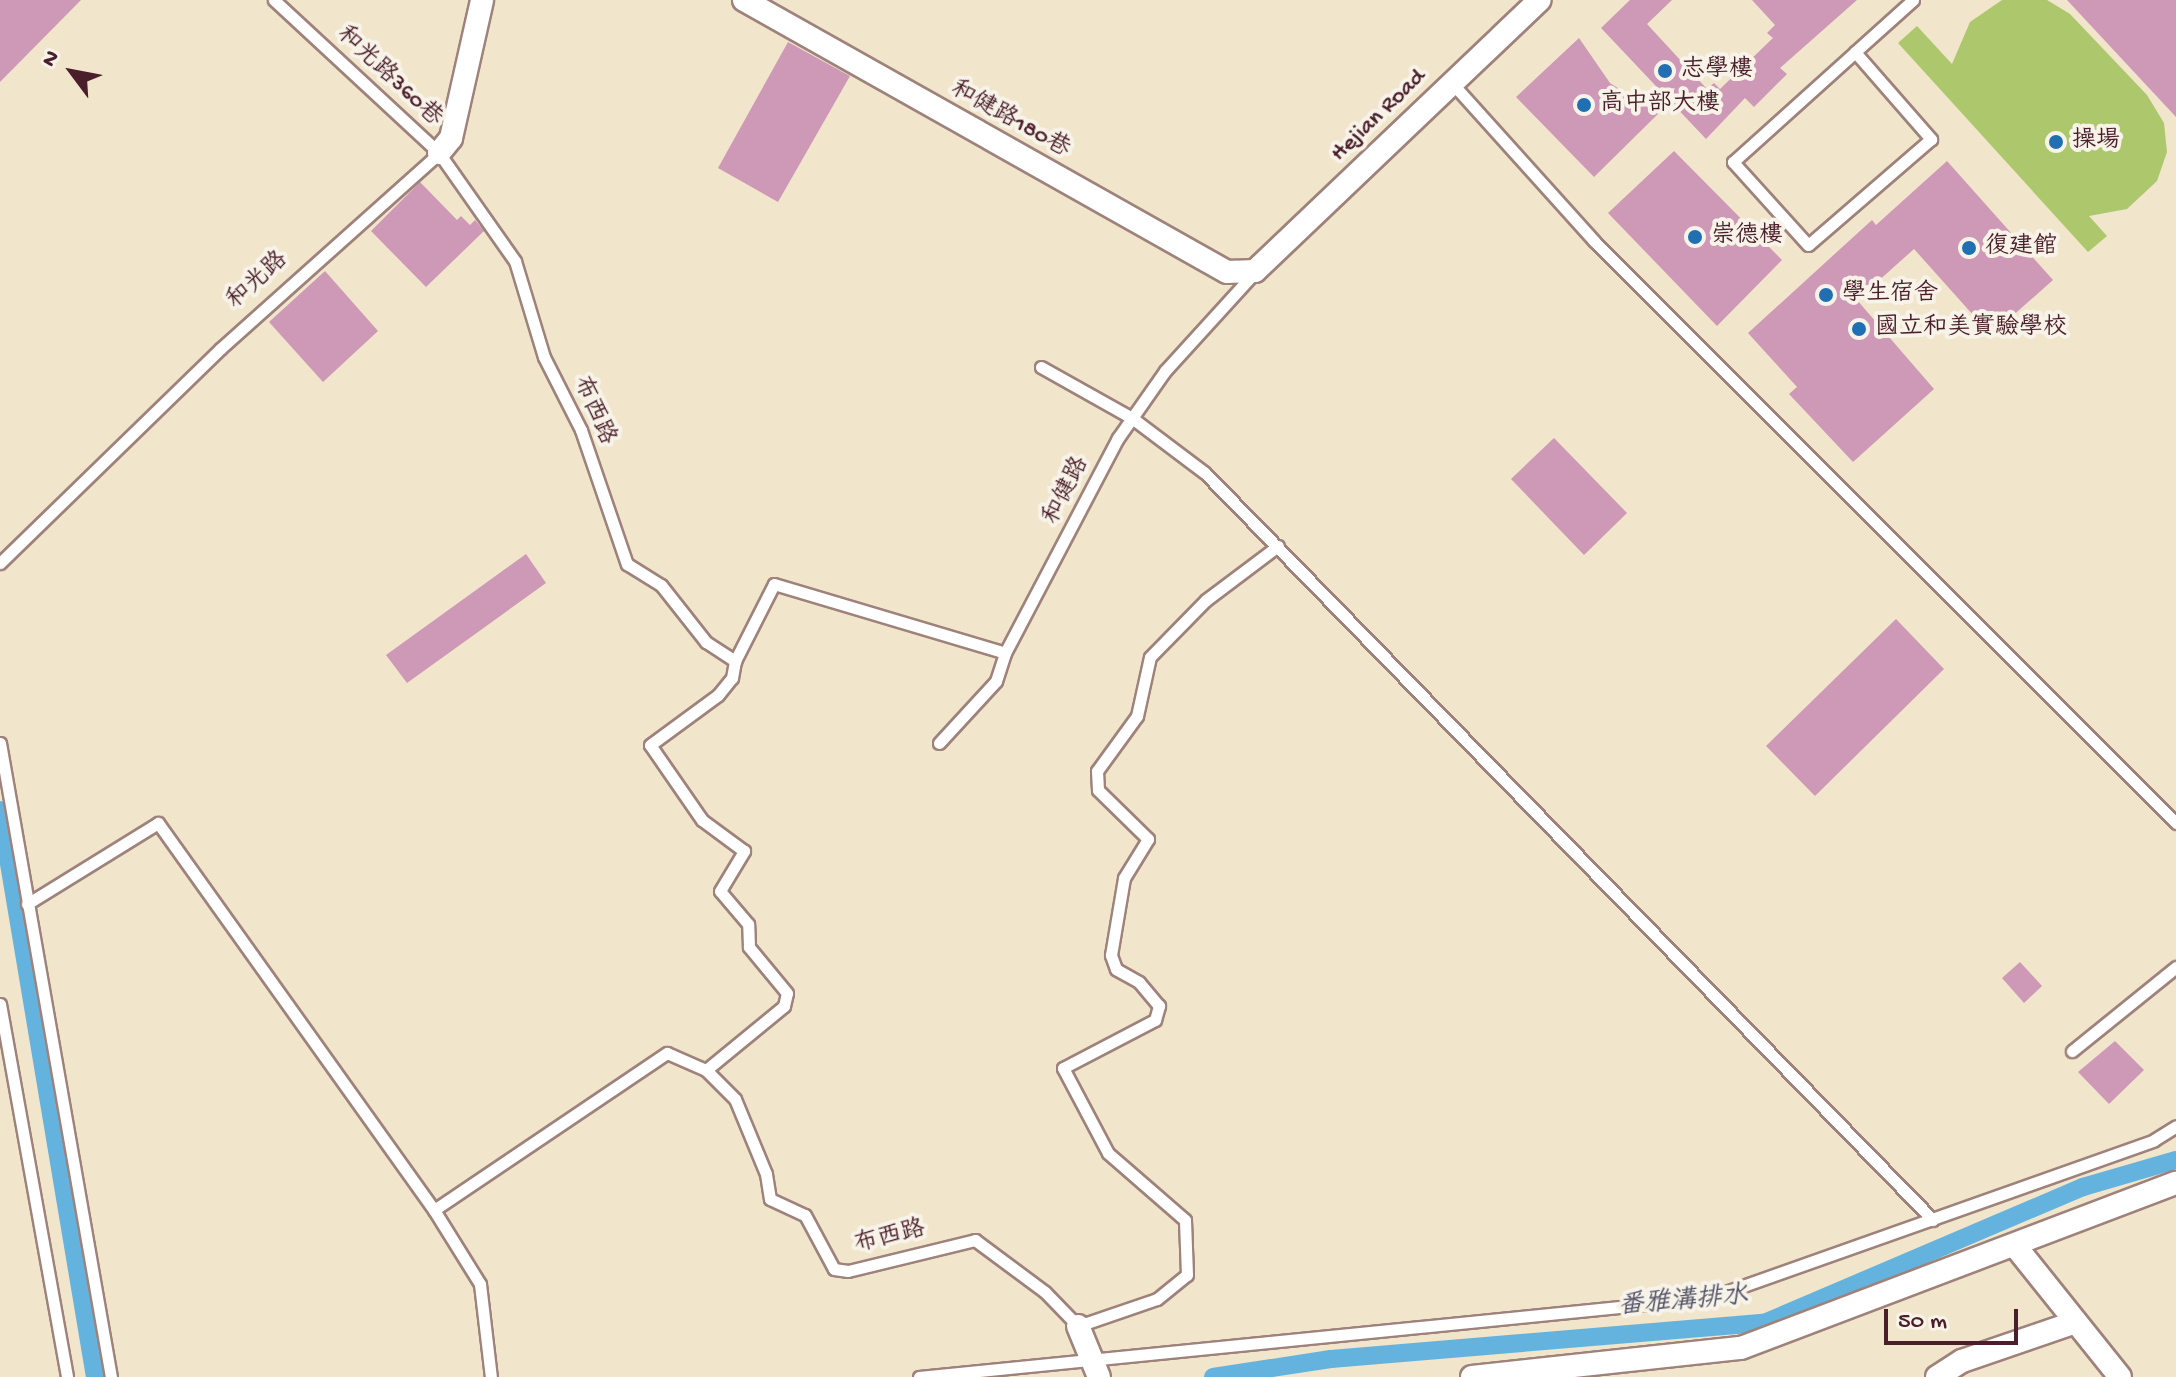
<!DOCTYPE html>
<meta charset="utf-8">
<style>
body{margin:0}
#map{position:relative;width:2176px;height:1377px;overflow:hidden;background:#f1e5cb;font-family:"Gochi Hand","LXGW WenKai TC",sans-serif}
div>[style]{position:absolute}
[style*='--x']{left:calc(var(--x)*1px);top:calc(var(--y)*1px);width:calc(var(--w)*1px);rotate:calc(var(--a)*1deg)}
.green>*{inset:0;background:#adc76d}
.canal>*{height:18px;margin:-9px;padding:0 9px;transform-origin:9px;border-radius:9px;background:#64b3de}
.building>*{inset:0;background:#cd99b6}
.roads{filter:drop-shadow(2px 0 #9e827b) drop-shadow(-2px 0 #9e827b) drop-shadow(0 2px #9e827b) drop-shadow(0 -2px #9e827b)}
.service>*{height:11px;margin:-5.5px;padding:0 5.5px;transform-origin:5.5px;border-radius:5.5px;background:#fff}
.minor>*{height:22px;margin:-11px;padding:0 11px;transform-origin:11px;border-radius:11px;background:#fff}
.dots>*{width:22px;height:22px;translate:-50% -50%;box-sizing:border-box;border:4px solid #f7f3e8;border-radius:50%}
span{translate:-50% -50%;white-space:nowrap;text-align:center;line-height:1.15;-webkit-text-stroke:8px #f7f3e8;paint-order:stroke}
.poi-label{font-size:24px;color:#4a1f2b}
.left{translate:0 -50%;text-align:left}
.street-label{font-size:24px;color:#4a1f2b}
.water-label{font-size:26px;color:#53536a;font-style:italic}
.north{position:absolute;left:32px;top:32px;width:80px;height:80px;-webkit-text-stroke:6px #f7f3e8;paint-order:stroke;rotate:302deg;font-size:22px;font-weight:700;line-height:32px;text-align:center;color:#4a1f2b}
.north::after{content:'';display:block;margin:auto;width:28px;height:36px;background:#4a1f2b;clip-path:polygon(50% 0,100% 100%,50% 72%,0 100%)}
.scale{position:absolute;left:1884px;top:1309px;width:134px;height:36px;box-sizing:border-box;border:4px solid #4a1f2b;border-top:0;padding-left:10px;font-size:24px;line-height:28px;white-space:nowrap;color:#4a1f2b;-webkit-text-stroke:6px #f7f3e8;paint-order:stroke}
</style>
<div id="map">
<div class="green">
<i style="clip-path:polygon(2002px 0,2047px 0,2070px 14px,2147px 95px,2164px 123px,2167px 152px,2157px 181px,2127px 209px,2089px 216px,2107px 236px,2088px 252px,1898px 43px,1917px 26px,1952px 64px,1970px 22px)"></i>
</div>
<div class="canal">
<i style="--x:0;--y:810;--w:575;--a:80.49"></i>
<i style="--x:1213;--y:1377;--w:119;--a:-8.7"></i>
<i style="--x:1331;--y:1359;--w:434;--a:-4.8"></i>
<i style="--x:1764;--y:1323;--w:347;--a:-23.1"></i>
<i style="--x:2083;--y:1187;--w:97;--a:-16.2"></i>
</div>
<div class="building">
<i style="clip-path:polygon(0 0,81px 0,0 82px)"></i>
<i style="clip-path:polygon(1630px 0,1672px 0,1647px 24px,1707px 89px,1714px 83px,1720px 89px,1773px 38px,1767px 33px,1775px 25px,1752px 0,1857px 0,1780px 68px,1787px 74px,1754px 107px,1745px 98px,1706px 139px,1601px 28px)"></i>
<i style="clip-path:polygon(2067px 0,2176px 0,2176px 117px)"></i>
<i style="clip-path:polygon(1579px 38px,1610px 83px,1658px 114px,1594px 177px,1516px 97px)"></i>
<i style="clip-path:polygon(788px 42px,850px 76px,778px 202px,718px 168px)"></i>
<i style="clip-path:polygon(1674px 151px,1782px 260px,1717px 326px,1608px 213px)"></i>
<i style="clip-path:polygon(1947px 161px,2053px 280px,1991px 335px,1914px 249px,1857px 300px,1934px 389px,1853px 462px,1789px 394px,1797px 387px,1748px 333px,1872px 220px,1876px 225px)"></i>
<i style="clip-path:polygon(420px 182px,457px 220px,461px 216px,470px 225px,475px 220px,484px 231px,426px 287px,371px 231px)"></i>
<i style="clip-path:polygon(325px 271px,378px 331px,323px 382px,269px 322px)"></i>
<i style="clip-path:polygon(1554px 438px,1627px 513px,1584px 555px,1511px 479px)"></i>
<i style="clip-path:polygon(526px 554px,546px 583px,407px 683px,386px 655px)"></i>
<i style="clip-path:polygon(1896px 619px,1944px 669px,1815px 796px,1766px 746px)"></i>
<i style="clip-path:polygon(2020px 962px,2042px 986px,2024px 1003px,2002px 978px)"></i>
<i style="clip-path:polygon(2115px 1041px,2144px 1070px,2109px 1104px,2078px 1072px)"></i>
</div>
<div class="roads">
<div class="service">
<i style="--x:274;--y:0;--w:225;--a:42.8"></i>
<i style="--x:439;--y:153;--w:132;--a:54.9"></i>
<i style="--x:515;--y:261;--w:100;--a:73.2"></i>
<i style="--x:544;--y:357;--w:82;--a:63.1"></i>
<i style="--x:581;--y:430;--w:142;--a:71.1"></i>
<i style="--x:627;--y:564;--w:40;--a:32"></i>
<i style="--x:661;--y:585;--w:73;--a:51.7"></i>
<i style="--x:706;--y:642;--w:35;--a:33"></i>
<i style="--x:735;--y:661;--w:86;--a:-63.1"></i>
<i style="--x:774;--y:584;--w:241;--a:16.6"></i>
<i style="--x:1855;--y:52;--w:116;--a:48.9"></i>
<i style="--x:1931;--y:139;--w:162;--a:139.2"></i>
<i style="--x:1808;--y:245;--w:112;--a:-132.1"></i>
<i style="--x:1733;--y:162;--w:164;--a:-42"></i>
<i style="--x:1855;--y:52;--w:78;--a:-41.9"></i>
<i style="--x:1451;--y:82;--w:214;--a:48"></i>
<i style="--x:1594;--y:241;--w:823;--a:45"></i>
<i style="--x:1041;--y:367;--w:104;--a:29.3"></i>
<i style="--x:1132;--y:418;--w:91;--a:37"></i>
<i style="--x:1205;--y:473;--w:1043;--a:45.74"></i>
<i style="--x:0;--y:563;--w:307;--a:-44.2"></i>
<i style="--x:220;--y:349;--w:294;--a:-41.8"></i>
<i style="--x:0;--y:743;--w:644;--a:80.07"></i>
<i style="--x:939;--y:743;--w:84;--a:-47.4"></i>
<i style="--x:996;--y:681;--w:29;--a:-72"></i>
<i style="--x:1005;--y:653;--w:243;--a:-62.3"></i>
<i style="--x:1118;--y:438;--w:82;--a:-55"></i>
<i style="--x:1165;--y:371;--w:134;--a:-47.7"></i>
<i style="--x:27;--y:904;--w:154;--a:-31.7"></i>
<i style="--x:158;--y:823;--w:475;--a:54.5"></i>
<i style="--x:434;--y:1210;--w:87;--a:58.1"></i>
<i style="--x:480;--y:1284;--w:94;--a:83.3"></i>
<i style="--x:0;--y:1004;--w:379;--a:79.8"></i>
<i style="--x:2072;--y:1051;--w:134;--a:-38.9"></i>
<i style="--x:706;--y:1070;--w:101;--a:-39.4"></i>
<i style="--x:784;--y:1006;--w:13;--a:-77"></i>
<i style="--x:787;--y:993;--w:60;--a:-129.6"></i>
<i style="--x:749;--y:947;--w:23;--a:-92"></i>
<i style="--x:748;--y:924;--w:43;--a:-130.3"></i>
<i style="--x:720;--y:891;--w:47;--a:-59"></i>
<i style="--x:744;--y:851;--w:52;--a:-143.6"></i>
<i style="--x:702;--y:820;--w:91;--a:-124.7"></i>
<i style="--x:650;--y:745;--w:84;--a:-36.3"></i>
<i style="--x:718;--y:695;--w:22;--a:-51"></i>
<i style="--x:732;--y:678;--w:17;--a:-80"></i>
<i style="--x:434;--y:1210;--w:281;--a:-34"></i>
<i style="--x:667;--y:1053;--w:43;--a:23.6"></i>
<i style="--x:706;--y:1070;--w:41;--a:45"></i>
<i style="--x:735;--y:1099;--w:81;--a:67.5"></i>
<i style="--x:766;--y:1174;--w:25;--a:81"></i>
<i style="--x:770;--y:1199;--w:38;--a:25"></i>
<i style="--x:805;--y:1215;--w:61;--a:61.8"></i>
<i style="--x:834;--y:1269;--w:14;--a:8"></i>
<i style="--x:848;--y:1271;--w:131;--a:-13.7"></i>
<i style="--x:975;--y:1240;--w:87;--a:36.6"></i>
<i style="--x:1045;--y:1292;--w:47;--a:45.9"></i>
<i style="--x:1078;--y:1326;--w:83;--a:-18.9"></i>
<i style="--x:1157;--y:1299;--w:38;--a:-39"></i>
<i style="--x:1187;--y:1275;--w:55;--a:-92.1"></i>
<i style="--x:1185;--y:1220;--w:102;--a:-139"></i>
<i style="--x:1108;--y:1153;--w:96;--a:-117.9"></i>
<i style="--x:1063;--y:1068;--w:104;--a:-27.6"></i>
<i style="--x:1155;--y:1020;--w:15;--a:-74"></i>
<i style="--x:1159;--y:1006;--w:31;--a:-130"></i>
<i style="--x:1139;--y:982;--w:26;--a:-151"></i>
<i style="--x:1116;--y:969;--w:15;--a:-110"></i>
<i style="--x:1111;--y:955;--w:78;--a:-80.4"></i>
<i style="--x:1124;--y:878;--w:46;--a:-58.4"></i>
<i style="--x:1148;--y:839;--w:70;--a:-135.6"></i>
<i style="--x:1098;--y:790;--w:19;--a:-93"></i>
<i style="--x:1097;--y:771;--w:68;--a:-54"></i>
<i style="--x:1137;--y:716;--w:60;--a:-77.6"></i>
<i style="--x:1150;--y:657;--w:80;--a:-45.5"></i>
<i style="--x:1206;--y:600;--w:90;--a:-36.9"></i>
<i style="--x:919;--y:1377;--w:794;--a:-5.71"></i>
<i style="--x:1709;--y:1298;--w:472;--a:-19.5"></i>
<i style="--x:2154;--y:1140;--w:26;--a:-32"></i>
</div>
<div class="minor">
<i style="--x:744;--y:0;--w:554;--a:29.39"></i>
<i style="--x:1227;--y:272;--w:28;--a:-2"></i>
<i style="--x:1255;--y:271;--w:393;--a:-43.6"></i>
<i style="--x:439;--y:153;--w:19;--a:-51"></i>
<i style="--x:451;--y:138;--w:141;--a:-77.3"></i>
<i style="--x:2016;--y:1247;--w:166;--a:51.3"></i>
<i style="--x:1078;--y:1326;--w:55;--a:67.6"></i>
<i style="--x:1472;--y:1377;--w:271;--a:-6.2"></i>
<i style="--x:1741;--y:1348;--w:465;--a:-20.8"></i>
<i style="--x:1937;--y:1377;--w:30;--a:-33"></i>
<i style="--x:1962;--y:1361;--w:120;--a:-18.9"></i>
</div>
</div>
<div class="dots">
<i style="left:1665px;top:71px;background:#1f6fb2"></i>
<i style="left:1584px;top:105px;background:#1f6fb2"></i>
<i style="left:2056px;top:142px;background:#1f6fb2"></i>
<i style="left:1695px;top:237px;background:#1f6fb2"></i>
<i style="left:1969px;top:248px;background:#1f6fb2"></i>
<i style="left:1826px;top:295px;background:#1f6fb2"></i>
<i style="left:1859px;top:329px;background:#1f6fb2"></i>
</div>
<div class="poi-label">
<span class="left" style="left:1681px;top:71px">志學樓</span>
<span class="left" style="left:1600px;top:105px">高中部大樓</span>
<span class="left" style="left:2072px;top:142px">操場</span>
<span class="left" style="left:1711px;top:237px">崇德樓</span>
<span class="left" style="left:1985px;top:248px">復建館</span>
<span class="left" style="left:1842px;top:295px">學生宿舍</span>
<span class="left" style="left:1875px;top:329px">國立和美實驗學校</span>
</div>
<div class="street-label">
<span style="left:389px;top:77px;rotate:43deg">和光路360巷</span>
<span style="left:1379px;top:116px;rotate:-44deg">Hejian Road</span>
<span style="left:1010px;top:120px;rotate:29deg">和健路180巷</span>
<span style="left:258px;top:281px;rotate:-42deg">和光路</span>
<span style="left:593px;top:411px;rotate:66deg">布西路</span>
<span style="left:1067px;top:491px;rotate:-63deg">和健路</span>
<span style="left:890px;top:1238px;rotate:-14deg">布西路</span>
</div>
<div class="water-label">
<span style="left:1683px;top:1303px;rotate:-5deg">番雅溝排水</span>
</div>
<div class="north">N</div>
<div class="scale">50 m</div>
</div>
